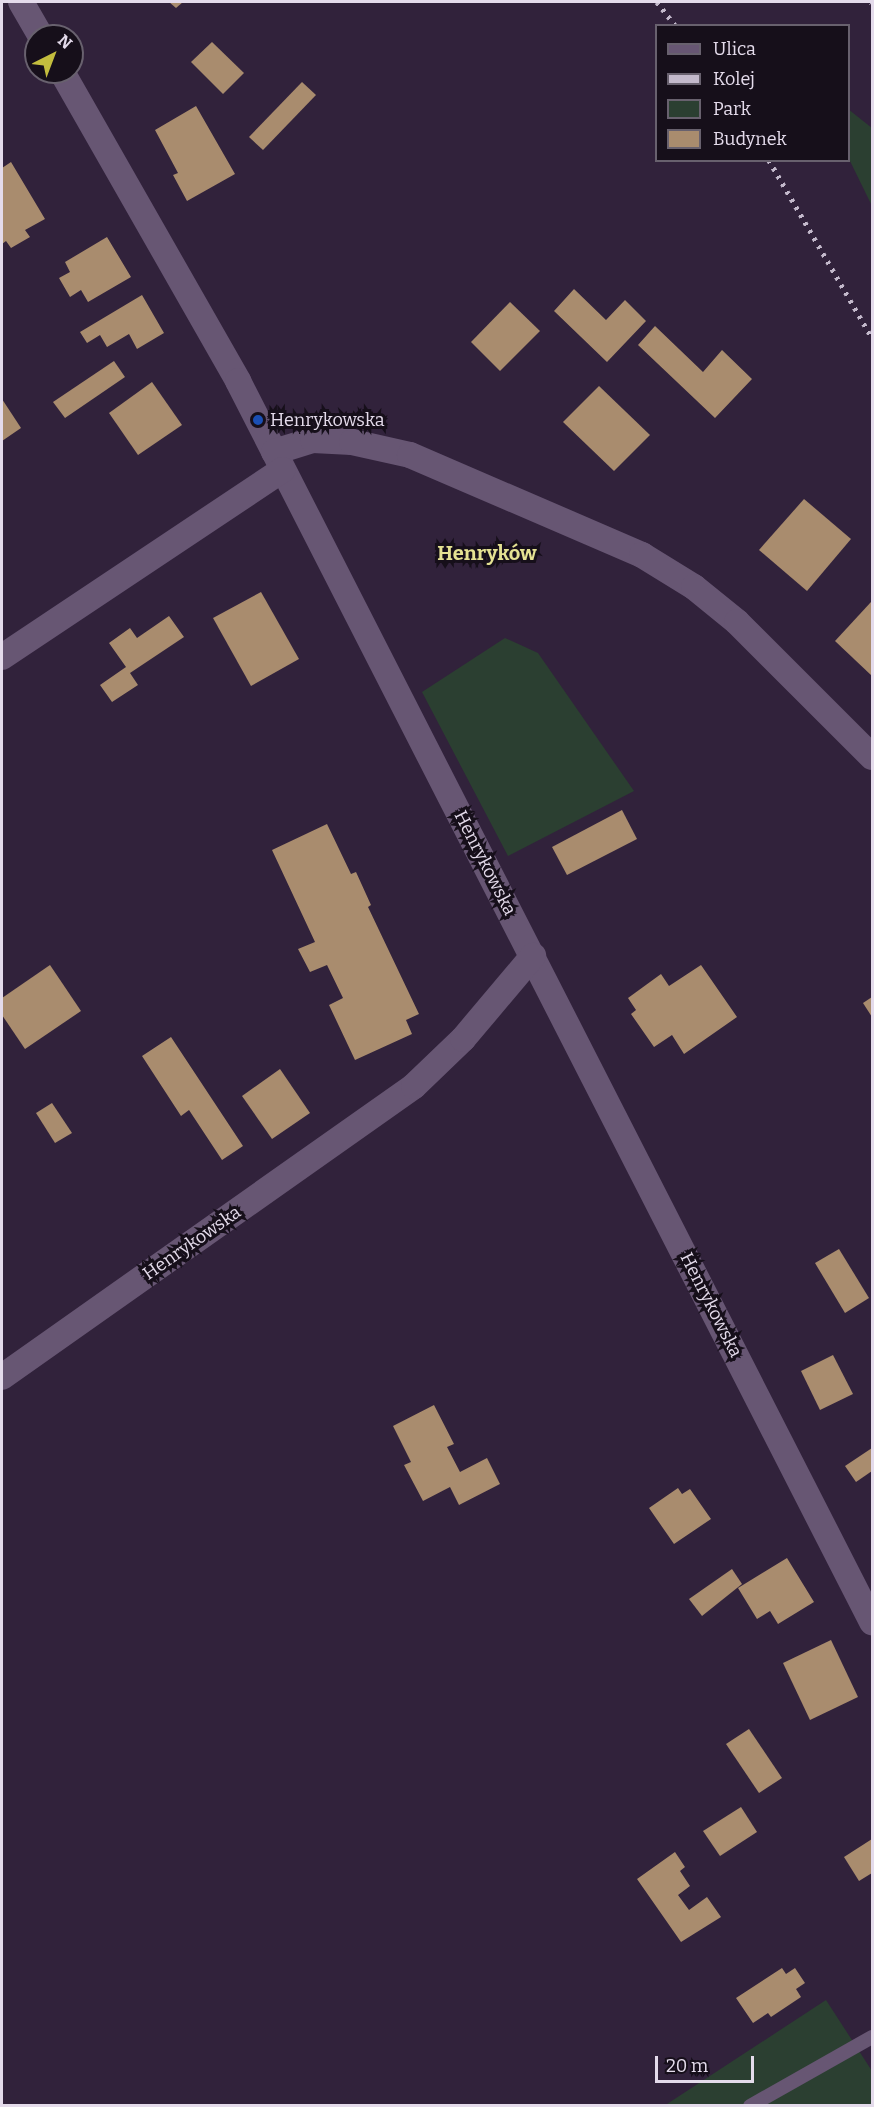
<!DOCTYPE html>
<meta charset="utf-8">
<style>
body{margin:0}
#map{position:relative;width:874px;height:2107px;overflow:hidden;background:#31223b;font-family:Bitter,serif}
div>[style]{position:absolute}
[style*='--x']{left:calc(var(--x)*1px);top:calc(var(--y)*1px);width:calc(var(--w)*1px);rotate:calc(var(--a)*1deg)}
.green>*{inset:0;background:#2b3f31}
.building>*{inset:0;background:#a98c6e}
.service>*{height:14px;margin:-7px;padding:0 7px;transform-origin:7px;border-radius:7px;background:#675673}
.minor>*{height:26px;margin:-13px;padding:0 13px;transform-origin:13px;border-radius:13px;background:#675673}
.rail>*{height:4.5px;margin-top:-2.25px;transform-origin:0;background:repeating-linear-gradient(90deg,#c3b9cb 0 3px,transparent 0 9px)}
.dots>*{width:16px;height:16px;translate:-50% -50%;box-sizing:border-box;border:3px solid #160f1a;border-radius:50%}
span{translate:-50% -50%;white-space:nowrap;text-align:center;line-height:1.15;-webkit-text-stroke:6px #160f1a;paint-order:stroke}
.poi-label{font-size:18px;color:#e4dbeb}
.left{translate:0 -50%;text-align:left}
.street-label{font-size:18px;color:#e4dbeb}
.neighbourhood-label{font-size:20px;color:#e5e293;font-weight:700}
.frame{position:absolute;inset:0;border:3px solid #e4dbeb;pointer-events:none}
.legend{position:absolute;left:655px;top:24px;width:195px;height:138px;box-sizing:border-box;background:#160f1a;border:2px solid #68616e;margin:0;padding:8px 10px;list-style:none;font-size:18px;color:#e4dbeb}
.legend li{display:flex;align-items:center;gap:12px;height:30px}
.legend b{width:30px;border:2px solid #68616e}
.north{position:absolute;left:24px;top:24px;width:60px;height:60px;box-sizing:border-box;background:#160f1a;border:2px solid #68616e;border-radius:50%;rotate:42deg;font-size:16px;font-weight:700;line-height:24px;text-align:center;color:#e4dbeb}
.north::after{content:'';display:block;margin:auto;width:21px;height:27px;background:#c3bd3e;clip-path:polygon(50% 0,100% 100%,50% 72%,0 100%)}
.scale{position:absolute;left:655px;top:2056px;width:99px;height:27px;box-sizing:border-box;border:3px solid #e4dbeb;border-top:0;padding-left:8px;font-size:18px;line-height:21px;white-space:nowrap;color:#e4dbeb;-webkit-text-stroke:4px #160f1a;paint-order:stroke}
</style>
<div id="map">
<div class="green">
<i style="clip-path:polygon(848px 109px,872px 128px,872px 206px,849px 159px)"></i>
<i style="clip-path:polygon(505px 638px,538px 653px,634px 791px,508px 856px,422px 692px)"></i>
<i style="clip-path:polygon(826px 2000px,872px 2071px,872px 2105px,664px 2106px)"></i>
</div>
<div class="building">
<i style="clip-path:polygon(169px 2px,183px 2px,176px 8px)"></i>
<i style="clip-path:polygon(212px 42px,244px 73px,223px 94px,191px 62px)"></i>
<i style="clip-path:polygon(302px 82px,316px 95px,263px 150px,249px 137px)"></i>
<i style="clip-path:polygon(196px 106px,235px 174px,187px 201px,173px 175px,178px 173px,155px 130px)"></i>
<i style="clip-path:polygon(11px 162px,45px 219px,25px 230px,30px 237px,11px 248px,6px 241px,2px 244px,2px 168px)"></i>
<i style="clip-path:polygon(107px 237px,131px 277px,88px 302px,81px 290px,70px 297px,59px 278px,70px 272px,65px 262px)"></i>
<i style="clip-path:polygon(574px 289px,606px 320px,625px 300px,646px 321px,607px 362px,554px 311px)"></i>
<i style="clip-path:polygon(142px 295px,164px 333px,137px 349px,129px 334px,107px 347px,100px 335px,87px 343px,80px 332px)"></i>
<i style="clip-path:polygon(510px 302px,540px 331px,500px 371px,471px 342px)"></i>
<i style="clip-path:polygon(655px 326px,703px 372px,722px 350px,752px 379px,715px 418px,638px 345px)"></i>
<i style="clip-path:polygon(114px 361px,125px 377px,65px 418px,53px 402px)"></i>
<i style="clip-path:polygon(152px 382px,182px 425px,138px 455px,109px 413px)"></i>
<i style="clip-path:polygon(599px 386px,650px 435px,614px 471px,563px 422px)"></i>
<i style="clip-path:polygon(2px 399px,21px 428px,2px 441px)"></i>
<i style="clip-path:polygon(804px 499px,851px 539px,807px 591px,759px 550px)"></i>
<i style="clip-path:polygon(261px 592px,299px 659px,251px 686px,213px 618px)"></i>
<i style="clip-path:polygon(871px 602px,872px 604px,872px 676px,835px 641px)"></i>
<i style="clip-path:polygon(169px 616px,184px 637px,130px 673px,138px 685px,112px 702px,100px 685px,126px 667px,109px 643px,130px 628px,137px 638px)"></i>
<i style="clip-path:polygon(622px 810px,637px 839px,567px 875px,552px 847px)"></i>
<i style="clip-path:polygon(327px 824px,351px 874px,356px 872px,371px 905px,368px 907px,419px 1014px,406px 1020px,412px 1034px,355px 1060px,329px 1005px,343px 998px,327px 965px,310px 972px,298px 949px,315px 942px,272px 850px)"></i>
<i style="clip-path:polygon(50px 965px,81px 1011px,25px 1049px,2px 1015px,2px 998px)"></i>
<i style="clip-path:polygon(701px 965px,737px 1017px,684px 1054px,672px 1035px,654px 1047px,631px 1014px,636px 1010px,628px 998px,661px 974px,669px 986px)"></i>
<i style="clip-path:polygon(872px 997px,872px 1017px,863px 1003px)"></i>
<i style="clip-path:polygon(171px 1037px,243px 1146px,222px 1160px,189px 1110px,181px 1116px,142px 1056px)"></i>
<i style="clip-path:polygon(280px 1069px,310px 1113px,272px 1139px,242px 1096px)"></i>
<i style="clip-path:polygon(52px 1103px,72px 1133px,55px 1143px,36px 1113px)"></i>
<i style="clip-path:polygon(839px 1249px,869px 1298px,845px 1313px,815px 1263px)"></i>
<i style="clip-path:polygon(833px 1355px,853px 1394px,820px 1410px,801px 1371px)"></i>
<i style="clip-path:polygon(434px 1405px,454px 1444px,447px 1447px,460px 1472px,487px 1458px,500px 1484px,459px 1505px,450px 1487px,423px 1501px,404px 1465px,411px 1462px,393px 1426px)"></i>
<i style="clip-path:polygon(872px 1448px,872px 1471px,856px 1482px,845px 1466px)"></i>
<i style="clip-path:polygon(678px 1488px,682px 1494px,690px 1489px,711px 1519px,674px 1544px,649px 1508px)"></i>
<i style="clip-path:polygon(787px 1558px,814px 1602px,778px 1624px,770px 1611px,757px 1619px,738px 1588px)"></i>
<i style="clip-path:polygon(732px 1569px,742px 1584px,702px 1616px,689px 1599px)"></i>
<i style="clip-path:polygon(831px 1640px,858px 1697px,810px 1720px,783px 1663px)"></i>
<i style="clip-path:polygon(749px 1729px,782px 1778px,759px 1793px,726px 1744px)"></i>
<i style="clip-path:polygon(741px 1807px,757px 1832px,720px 1856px,703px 1831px)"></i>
<i style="clip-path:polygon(872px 1839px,872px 1873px,859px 1881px,844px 1857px)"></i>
<i style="clip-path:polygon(675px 1852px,685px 1867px,680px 1871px,690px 1886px,678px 1895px,689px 1910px,707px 1897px,721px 1917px,681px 1942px,637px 1879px)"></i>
<i style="clip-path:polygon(782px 1968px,786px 1974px,795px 1968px,805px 1983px,796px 1989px,801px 1997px,771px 2017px,768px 2013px,753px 2023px,736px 1998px)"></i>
</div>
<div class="service">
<i style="--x:750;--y:2106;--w:140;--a:-29.5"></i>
</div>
<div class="minor">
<i style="--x:21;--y:2;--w:39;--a:60"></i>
<i style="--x:62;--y:72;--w:356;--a:60.3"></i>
<i style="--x:238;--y:381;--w:1394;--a:62.94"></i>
<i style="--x:274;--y:452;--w:41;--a:-17.1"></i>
<i style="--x:313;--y:440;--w:39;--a:3"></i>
<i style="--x:352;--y:442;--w:59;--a:12.6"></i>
<i style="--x:410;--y:455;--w:253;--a:23.3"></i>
<i style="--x:642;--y:555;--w:61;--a:31.6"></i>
<i style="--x:694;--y:587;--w:55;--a:39.1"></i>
<i style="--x:737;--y:622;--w:191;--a:45"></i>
<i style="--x:2;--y:657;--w:337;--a:-33.7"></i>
<i style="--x:2;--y:1377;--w:504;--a:-35.23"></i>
<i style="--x:414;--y:1086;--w:68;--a:-43.8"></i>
<i style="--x:463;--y:1039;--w:109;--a:-49.9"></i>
</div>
<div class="rail">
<i style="--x:657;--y:2;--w:31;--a:52"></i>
<i style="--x:871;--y:2;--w:1;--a:45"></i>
<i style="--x:769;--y:160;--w:206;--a:59.9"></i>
</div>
<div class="dots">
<i style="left:258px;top:420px;background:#1a4fb4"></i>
</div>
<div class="poi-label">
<span class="left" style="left:270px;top:420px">Henrykowska</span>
</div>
<div class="street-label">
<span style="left:485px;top:863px;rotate:63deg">Henrykowska</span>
<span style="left:192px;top:1243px;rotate:-35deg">Henrykowska</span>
<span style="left:711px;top:1305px;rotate:63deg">Henrykowska</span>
</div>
<div class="neighbourhood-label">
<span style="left:487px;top:553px">Henryków</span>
</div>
<div class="frame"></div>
<ul class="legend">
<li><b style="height:8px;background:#675673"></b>Ulica</li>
<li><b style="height:8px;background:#c3b9cb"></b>Kolej</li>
<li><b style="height:16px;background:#2b3f31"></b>Park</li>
<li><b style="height:16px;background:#a98c6e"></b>Budynek</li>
</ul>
<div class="north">N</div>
<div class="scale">20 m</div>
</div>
